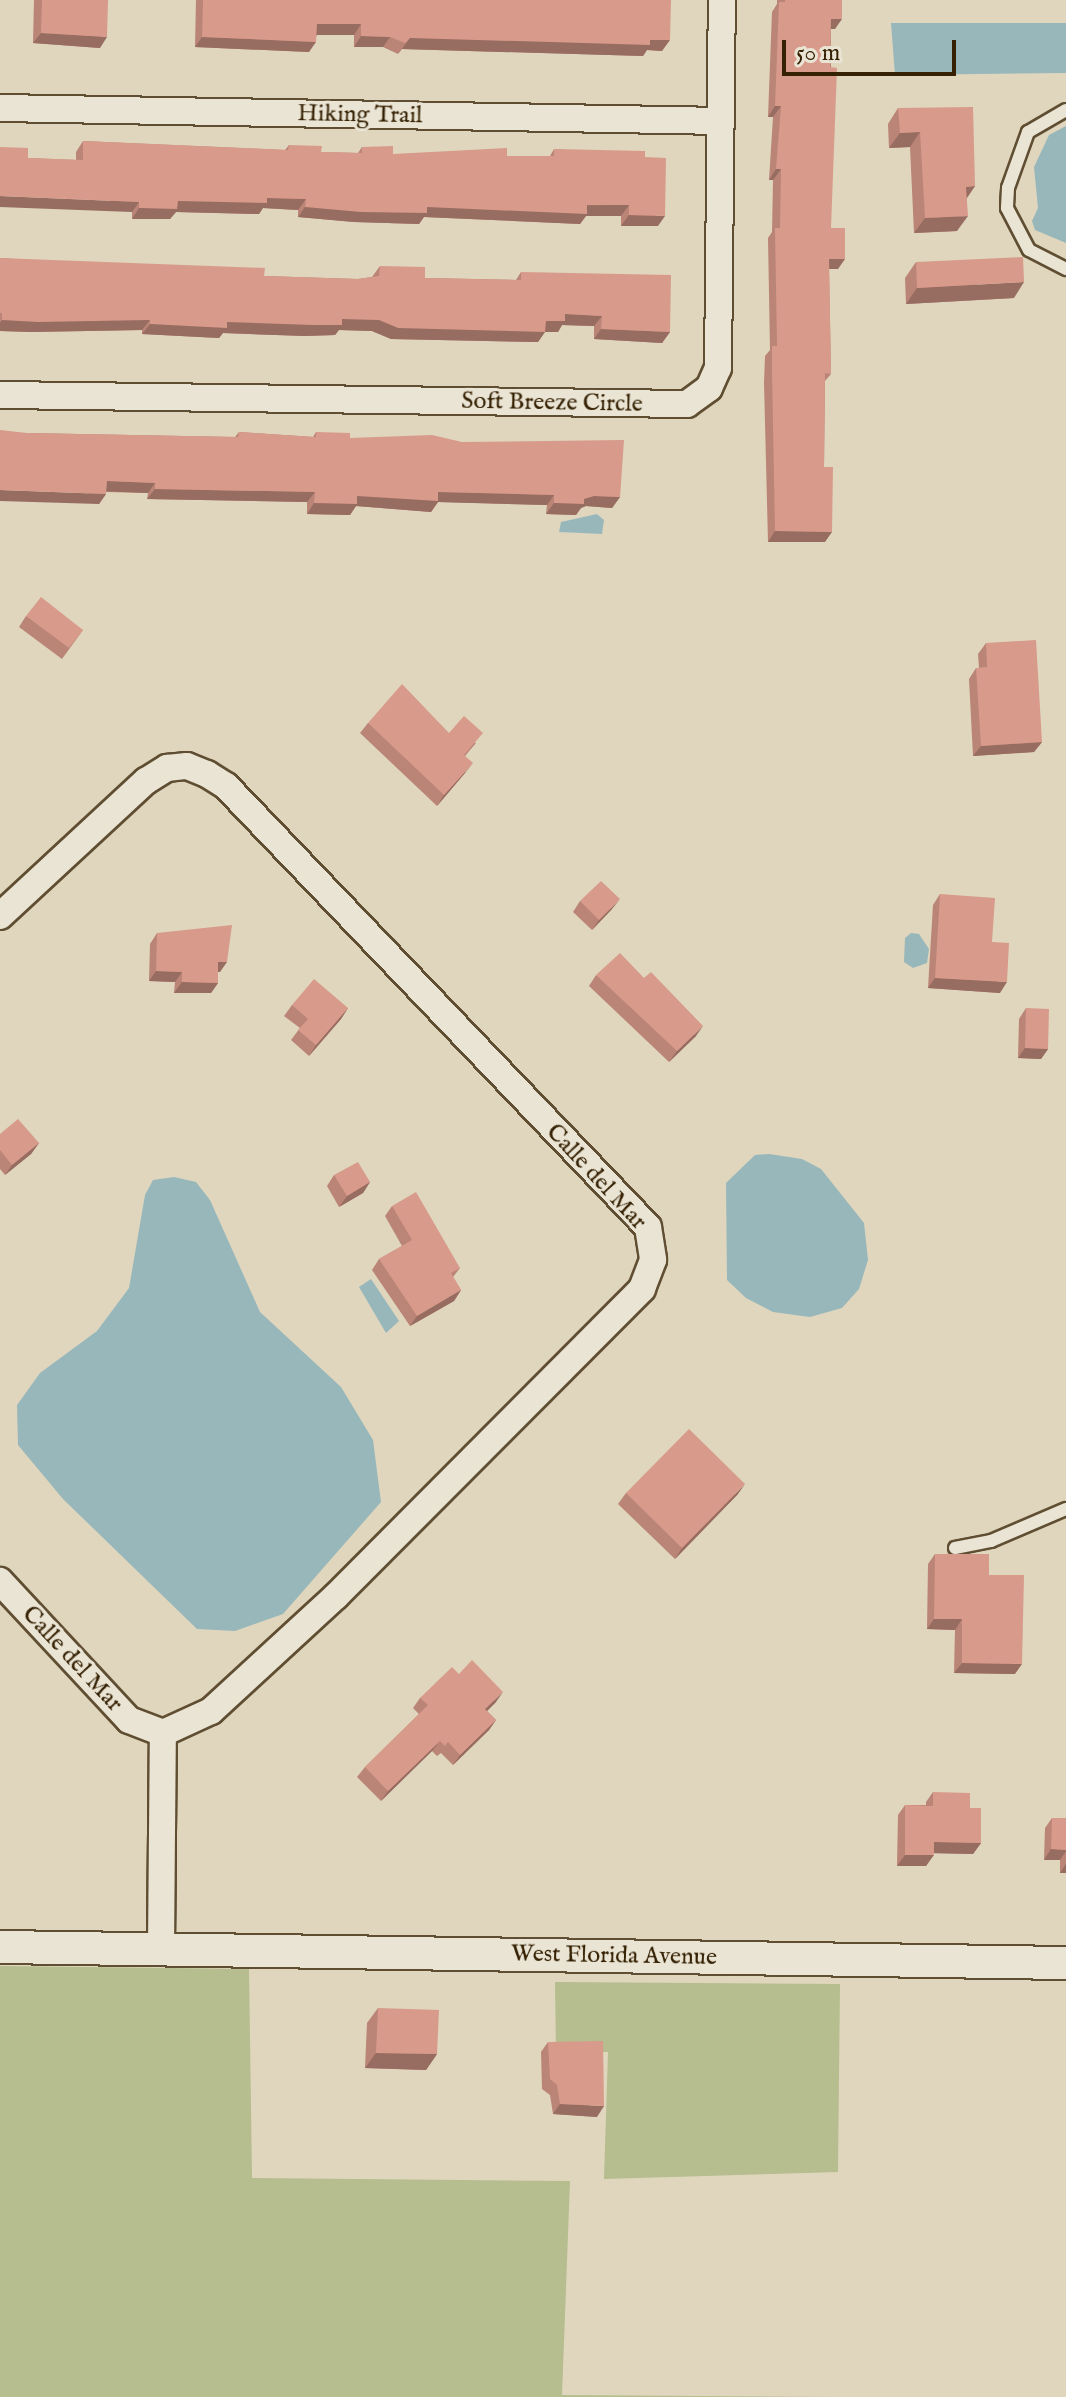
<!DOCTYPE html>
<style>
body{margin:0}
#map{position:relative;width:1066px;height:2397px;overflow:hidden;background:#dfd6bd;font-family:"IM FELL English",serif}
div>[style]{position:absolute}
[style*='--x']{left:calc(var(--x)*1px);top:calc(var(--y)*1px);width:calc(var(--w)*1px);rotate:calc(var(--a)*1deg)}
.green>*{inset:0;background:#b6bd8e}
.water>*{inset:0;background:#98b7bb}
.roads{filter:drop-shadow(2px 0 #604e32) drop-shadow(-2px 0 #604e32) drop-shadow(0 2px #604e32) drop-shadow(0 -2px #604e32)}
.service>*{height:12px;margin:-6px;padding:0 6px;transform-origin:6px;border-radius:6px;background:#eae4d4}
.minor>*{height:26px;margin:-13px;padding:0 13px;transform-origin:13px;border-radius:13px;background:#eae4d4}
.tertiary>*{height:32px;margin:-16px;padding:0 16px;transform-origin:16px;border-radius:16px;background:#eae4d4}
.wall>*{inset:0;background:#ba8477}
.shaded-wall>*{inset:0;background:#976c61}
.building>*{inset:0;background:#d89a8a}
span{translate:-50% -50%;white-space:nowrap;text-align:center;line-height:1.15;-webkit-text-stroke:6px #eae4d4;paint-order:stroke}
.street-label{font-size:24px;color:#352103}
.scale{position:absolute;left:782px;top:40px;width:174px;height:36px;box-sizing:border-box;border:4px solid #352103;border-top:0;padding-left:10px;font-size:24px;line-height:28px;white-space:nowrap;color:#352103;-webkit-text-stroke:6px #eae4d4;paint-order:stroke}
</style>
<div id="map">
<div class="green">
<i style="clip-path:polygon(0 1966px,249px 1969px,252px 2178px,570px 2181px,562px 2395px,834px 2397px,0 2397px)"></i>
<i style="clip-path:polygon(555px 1982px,840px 1984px,838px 2172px,604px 2179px,608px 2052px,556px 2052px)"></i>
</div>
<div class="water">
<i style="clip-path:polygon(1066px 23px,1066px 73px,895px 75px,891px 23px)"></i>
<i style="clip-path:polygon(1066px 126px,1066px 243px,1035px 230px,1032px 221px,1038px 208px,1034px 167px,1049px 135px)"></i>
<i style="clip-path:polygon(597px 514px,604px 520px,602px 534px,559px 532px,561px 522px)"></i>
<i style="clip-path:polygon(911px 933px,919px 934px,929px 949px,927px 963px,913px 968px,904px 962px,905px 938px)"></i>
<i style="clip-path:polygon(769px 1154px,802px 1159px,821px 1169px,864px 1223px,868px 1260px,859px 1289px,842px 1308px,810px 1317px,773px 1312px,746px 1298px,727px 1280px,726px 1183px,755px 1155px)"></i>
<i style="clip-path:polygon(174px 1177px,196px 1182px,210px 1200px,260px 1312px,341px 1387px,373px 1440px,381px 1502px,283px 1614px,235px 1631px,197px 1629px,63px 1499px,18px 1445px,17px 1405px,40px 1373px,97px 1331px,129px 1288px,145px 1195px,153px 1180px)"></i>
<i style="clip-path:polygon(371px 1279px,399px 1321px,386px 1333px,359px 1287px)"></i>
</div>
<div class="roads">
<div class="service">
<i style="--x:1066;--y:110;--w:44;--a:149.9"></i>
<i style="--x:1028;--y:132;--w:59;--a:109.7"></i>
<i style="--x:1008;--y:188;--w:20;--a:93"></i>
<i style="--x:1007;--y:208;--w:47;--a:62.4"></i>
<i style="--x:1029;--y:250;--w:42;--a:27.2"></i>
<i style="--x:955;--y:1548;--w:37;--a:-11"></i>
<i style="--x:991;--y:1541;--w:82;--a:-23.1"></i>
</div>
<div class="minor">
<i style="--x:0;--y:108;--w:721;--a:1.03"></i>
<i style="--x:0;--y:395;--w:687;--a:0.75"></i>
<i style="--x:687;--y:404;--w:27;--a:-36"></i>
<i style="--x:709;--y:388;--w:22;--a:-66"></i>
<i style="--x:718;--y:368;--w:368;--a:-89.4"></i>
<i style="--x:0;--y:916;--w:199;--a:-42.8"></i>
<i style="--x:146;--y:781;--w:25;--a:-32"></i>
<i style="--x:167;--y:768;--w:20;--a:-6"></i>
<i style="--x:187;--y:766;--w:22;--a:22"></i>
<i style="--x:207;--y:774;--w:22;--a:32"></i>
<i style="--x:226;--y:786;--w:610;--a:46.26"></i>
<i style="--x:648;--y:1227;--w:33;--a:81"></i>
<i style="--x:653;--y:1260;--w:31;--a:111"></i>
<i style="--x:642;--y:1289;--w:433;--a:134.9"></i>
<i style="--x:336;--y:1596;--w:170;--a:137.4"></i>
<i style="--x:211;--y:1711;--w:53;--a:155.4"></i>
<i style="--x:163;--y:1733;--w:36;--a:-159"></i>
<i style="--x:129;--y:1720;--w:190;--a:-132.9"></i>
<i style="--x:161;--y:1948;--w:215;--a:-89.5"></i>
</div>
<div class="tertiary">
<i style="--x:0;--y:1947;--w:1066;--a:0.86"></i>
</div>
</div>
<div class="wall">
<i style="clip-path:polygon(34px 0,108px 0,100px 48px,33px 43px)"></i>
<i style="clip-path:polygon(196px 0,671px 0,662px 51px,647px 50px,643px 56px,402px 49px,398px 54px,383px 47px,354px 47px,354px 35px,317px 35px,309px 52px,195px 47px)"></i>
<i style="clip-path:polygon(777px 0,842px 0,835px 29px,831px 29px,831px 228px,838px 269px,829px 269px,831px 374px,825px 381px,824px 467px,825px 542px,768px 542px,764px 383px,765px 356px,770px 350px,768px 238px,772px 232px,773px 180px,769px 180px,773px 117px,768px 117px,772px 12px,777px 4px)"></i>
<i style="clip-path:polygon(898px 108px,975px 186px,967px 198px,957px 231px,914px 233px,910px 147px,889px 148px,888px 124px)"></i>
<i style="clip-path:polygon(83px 141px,285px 150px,289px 145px,321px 152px,358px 153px,362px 147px,393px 154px,507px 156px,550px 156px,554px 149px,645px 157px,658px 226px,621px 226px,621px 216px,586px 216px,580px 224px,424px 217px,419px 224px,354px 222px,298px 217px,298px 210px,263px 208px,259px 214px,176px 212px,170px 219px,132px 219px,132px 212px,28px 158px,76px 160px,76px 152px)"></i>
<i style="clip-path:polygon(0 258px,264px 276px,358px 279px,372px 277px,380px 266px,425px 278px,516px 280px,521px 272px,670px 332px,662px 343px,594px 339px,594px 326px,562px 325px,558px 332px,545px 332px,538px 342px,391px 339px,372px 331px,339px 330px,335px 335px,305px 336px,223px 333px,219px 338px,142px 334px,142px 330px,31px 332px,0 331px)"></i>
<i style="clip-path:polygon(916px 262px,1014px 298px,906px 304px,905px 278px)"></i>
<i style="clip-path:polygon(239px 432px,313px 437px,316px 432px,350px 438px,620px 497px,612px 508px,586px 506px,581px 508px,576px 515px,546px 514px,547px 505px,438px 502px,431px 512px,356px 506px,350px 515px,307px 514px,307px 502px,147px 499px,148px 493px,106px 492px,106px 494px,99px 504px,27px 433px,235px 437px)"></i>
<i style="clip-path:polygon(26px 616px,83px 630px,62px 659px,19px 627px)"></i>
<i style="clip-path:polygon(986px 643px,1042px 742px,1034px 752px,973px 756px,969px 679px,976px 668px,979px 668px,978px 654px)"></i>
<i style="clip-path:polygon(368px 723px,449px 733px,476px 743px,465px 756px,465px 773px,437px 806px,360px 733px)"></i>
<i style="clip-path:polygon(940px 894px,992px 942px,1000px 993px,928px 988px,933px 905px)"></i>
<i style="clip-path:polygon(580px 901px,612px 909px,592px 930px,573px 912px)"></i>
<i style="clip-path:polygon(157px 933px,220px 972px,218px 972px,218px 983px,211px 993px,174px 993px,175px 982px,149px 981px,150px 944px)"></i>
<i style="clip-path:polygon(596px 975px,696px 1036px,669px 1062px,589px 986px)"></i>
<i style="clip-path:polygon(292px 1005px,348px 1008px,341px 1019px,309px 1056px,291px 1040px,300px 1028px,284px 1016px)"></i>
<i style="clip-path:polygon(1026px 1008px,1048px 1049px,1041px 1059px,1018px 1058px,1019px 1019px)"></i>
<i style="clip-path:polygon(0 1134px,39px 1143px,31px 1154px,5px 1175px,0 1169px)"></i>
<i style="clip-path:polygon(334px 1175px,370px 1182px,363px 1193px,339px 1207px,327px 1186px)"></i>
<i style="clip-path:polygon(392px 1206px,460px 1268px,453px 1277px,461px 1290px,454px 1301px,410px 1326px,372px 1270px,379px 1259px,402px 1246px,385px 1216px)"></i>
<i style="clip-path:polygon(626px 1493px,738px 1494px,675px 1559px,618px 1504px)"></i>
<i style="clip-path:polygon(935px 1554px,989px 1575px,1015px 1674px,954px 1673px,955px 1630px,927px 1629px,928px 1564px)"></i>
<i style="clip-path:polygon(459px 1674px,496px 1702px,487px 1711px,496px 1720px,489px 1730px,453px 1765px,441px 1753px,437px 1756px,432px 1751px,381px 1801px,357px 1777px,365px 1767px,419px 1714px,413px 1708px,420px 1698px)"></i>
<i style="clip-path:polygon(933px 1792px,970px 1808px,981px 1843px,973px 1854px,934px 1853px,926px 1866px,897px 1866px,898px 1815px,905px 1805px,926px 1805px,926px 1802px)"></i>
<i style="clip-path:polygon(1052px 1818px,1066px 1818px,1066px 1873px,1060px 1873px,1060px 1860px,1044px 1860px,1045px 1828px)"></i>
<i style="clip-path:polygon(378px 2008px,437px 2054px,426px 2070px,365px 2068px,367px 2023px)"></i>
<i style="clip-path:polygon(548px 2042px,597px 2117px,553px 2114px,550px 2095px,542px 2089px,541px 2052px)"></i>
</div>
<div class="shaded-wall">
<i style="clip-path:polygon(831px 19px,842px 19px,835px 29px,824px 29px)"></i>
<i style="clip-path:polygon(317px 24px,361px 24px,354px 35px,309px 35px)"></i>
<i style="clip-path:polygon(41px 33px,107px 37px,100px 48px,33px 43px)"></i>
<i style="clip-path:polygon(361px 36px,390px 37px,383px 47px,354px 47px)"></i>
<i style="clip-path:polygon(202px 37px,316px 42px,309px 52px,195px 47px)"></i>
<i style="clip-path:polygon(410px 38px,650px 40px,670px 40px,662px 51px,647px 50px,643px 56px,402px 49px,398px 54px)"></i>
<i style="clip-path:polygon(775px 106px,781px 106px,773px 117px,768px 117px)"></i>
<i style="clip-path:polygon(920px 132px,910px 147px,889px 148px,900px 133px)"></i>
<i style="clip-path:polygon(776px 169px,781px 169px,773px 180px,769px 180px)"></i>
<i style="clip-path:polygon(975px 186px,964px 202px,966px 187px)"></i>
<i style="clip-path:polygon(0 196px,139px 202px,132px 212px,0 207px)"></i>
<i style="clip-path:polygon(267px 198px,306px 199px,298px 210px,263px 208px,259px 214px,176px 212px,170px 219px,132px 219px,139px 208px,178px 201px)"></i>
<i style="clip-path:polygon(629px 205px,621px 216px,586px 216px,580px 224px,424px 217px,419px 224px,354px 222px,298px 217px,305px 207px)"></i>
<i style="clip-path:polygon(629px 215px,665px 216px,658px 226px,621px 226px)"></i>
<i style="clip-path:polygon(968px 216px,957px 231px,914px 233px,925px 218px)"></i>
<i style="clip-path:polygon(829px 259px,845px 259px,838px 269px,822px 269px)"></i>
<i style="clip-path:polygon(1024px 282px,1014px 298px,906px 304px,917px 288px)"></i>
<i style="clip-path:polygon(565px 314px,602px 316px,594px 326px,562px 325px,558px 332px,545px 332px,538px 342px,391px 339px,372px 331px,339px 330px,335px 335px,305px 336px,223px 333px,219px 338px,142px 334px,150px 324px,342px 319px,546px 321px)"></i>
<i style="clip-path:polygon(2px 320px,150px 320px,142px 330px,31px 332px,0 331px,0 323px)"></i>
<i style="clip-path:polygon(601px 329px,670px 332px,662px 343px,594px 339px)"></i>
<i style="clip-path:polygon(107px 481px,155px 483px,148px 493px,99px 491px)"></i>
<i style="clip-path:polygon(155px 489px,315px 492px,307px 502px,147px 499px)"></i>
<i style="clip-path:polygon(0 490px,106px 494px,99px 504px,0 501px)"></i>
<i style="clip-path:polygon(438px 492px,554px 495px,547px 505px,438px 502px,431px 512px,356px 506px,350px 515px,307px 514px,314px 503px,357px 496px)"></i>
<i style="clip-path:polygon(594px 496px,620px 497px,612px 508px,586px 506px,581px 508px,576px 515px,546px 514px,554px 503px)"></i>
<i style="clip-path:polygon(775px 531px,832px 532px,825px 542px,768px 542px)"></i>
<i style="clip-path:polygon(1042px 742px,1034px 752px,973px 756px,981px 746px)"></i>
<i style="clip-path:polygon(473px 763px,465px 773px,437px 806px,444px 795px)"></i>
<i style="clip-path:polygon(620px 899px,612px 909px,592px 930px,599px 920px)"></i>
<i style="clip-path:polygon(218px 962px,227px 962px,220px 972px,211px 972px)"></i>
<i style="clip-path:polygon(156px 971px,182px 972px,175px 982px,149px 981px)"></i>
<i style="clip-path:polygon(935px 978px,1007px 982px,1000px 993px,928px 988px)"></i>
<i style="clip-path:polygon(182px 982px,218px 983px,211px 993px,174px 993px)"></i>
<i style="clip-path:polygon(348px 1008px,341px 1019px,309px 1056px,316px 1045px)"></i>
<i style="clip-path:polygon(703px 1026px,696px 1036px,669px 1062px,677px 1051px)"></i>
<i style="clip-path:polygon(1025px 1048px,1048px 1049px,1041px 1059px,1018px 1058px)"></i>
<i style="clip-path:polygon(39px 1143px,31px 1154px,5px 1175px,12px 1165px)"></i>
<i style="clip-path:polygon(370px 1182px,363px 1193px,339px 1207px,347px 1196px)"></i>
<i style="clip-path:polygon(461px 1290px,454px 1301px,410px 1326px,417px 1316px)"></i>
<i style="clip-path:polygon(745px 1484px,738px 1494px,675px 1559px,682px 1548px)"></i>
<i style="clip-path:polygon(934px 1619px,962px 1619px,955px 1630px,927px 1629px)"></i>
<i style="clip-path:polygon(962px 1663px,1022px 1664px,1015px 1674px,954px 1673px)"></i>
<i style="clip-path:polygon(503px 1692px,496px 1702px,478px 1720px,485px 1709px)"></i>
<i style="clip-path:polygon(496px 1720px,489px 1730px,453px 1765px,460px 1755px)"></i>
<i style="clip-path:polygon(440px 1741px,432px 1751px,381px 1801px,388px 1791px)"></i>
<i style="clip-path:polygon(934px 1842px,981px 1843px,973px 1854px,926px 1853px)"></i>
<i style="clip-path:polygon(1051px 1849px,1066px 1850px,1066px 1851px,1060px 1860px,1044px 1860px)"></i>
<i style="clip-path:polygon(905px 1855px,934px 1855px,926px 1866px,897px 1866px)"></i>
<i style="clip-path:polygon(1066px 1864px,1066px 1873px,1060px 1873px)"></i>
<i style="clip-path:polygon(376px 2053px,437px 2054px,426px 2070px,365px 2068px)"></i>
<i style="clip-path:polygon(560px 2104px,604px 2106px,597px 2117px,553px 2114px)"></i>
</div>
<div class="building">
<i style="clip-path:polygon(42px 0,108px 0,107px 37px,41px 33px)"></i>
<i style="clip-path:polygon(203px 0,671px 0,670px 40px,650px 40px,650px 45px,410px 38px,405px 43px,390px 37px,361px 36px,361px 24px,317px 24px,316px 42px,202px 37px)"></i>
<i style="clip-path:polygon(785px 0,842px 0,842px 19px,831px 19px,830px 67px,837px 68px,831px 228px,845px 228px,845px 259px,829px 259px,831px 374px,825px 373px,824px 467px,833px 467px,832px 532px,775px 531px,772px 372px,772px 346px,777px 346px,775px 228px,780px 228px,781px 169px,776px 169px,781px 106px,775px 106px,779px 2px,785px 2px)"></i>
<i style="clip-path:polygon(973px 107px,975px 186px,966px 187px,968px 216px,925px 218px,920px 132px,900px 133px,898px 108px)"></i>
<i style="clip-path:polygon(83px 141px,288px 150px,289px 145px,322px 146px,321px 152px,362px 153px,362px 147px,393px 146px,393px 154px,507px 148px,507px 156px,554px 156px,554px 149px,645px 151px,645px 157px,666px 158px,665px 216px,629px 215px,629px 205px,587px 205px,587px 214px,427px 207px,427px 213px,361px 212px,305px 207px,306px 199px,267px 198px,267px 203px,178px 201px,177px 209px,139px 208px,139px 202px,0 196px,0 147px,28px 148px,28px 158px,83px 160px)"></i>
<i style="clip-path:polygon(1023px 257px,1024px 282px,917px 288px,916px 262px)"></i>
<i style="clip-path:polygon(0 258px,265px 268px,264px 276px,358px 279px,379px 276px,380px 266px,425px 267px,425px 278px,521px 280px,521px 272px,671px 275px,670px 332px,601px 329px,602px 316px,565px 314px,565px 321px,546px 321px,545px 332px,398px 328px,379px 320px,342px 319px,342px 325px,312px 325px,227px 322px,227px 328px,150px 324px,150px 320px,38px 322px,2px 320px,2px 313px,0 313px)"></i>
<i style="clip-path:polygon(0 430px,27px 433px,238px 437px,239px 432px,316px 437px,316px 432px,350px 433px,350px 438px,432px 435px,462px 442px,624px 440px,620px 497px,594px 496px,584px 499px,584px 504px,554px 503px,554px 495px,438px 492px,438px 501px,357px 496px,357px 504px,314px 503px,315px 492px,155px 489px,155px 483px,107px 481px,106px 494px,0 490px)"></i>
<i style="clip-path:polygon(41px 597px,83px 630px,69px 648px,26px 616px)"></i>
<i style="clip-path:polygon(1036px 640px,1042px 742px,981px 746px,976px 668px,987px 667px,986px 643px)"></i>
<i style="clip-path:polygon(402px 684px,449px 733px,464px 716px,483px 733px,464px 755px,473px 763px,444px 795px,368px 723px)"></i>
<i style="clip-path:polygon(601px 881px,620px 899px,599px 920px,580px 901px)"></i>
<i style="clip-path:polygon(940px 894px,995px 898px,992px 942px,1009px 943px,1007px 982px,935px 978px)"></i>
<i style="clip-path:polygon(232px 925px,227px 962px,218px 962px,218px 983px,182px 982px,182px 972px,156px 971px,157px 933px)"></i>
<i style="clip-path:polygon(620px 953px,644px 978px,651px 972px,703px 1026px,677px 1051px,596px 975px)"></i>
<i style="clip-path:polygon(314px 979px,348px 1008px,316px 1045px,298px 1030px,308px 1019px,292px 1005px)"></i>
<i style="clip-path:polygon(1026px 1008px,1049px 1009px,1048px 1049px,1025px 1048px)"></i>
<i style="clip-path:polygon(18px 1119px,39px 1143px,12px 1165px,0 1150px,0 1134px)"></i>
<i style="clip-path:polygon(358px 1162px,370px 1182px,347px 1196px,334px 1175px)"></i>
<i style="clip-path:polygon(416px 1192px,460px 1268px,451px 1273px,461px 1290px,417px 1316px,379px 1259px,412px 1240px,392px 1206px)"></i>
<i style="clip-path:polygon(689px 1429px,745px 1484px,682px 1548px,626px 1493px)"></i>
<i style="clip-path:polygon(935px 1554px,989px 1554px,989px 1575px,1024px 1575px,1022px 1664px,962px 1663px,962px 1619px,934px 1619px)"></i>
<i style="clip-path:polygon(472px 1660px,503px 1692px,485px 1709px,496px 1720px,460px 1755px,448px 1742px,445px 1746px,440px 1741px,388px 1791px,365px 1767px,428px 1705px,420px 1698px,452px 1667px,459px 1674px)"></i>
<i style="clip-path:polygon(933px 1792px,970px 1793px,970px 1808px,981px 1808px,981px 1843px,934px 1842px,934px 1855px,905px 1855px,905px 1805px,933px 1806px)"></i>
<i style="clip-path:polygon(1052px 1818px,1066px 1818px,1066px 1850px,1051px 1849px)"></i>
<i style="clip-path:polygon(378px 2008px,439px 2010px,437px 2054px,376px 2053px)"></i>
<i style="clip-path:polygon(603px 2041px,604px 2106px,560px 2104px,557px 2085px,550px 2079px,548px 2042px)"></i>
</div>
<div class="street-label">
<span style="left:360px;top:115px;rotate:1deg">Hiking Trail</span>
<span style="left:552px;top:403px;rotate:1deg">Soft Breeze Circle</span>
<span style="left:596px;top:1177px;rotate:47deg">Calle del Mar</span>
<span style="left:72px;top:1659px;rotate:47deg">Calle del Mar</span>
<span style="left:614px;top:1956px;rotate:1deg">West Florida Avenue</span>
</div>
<div class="scale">50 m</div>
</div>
